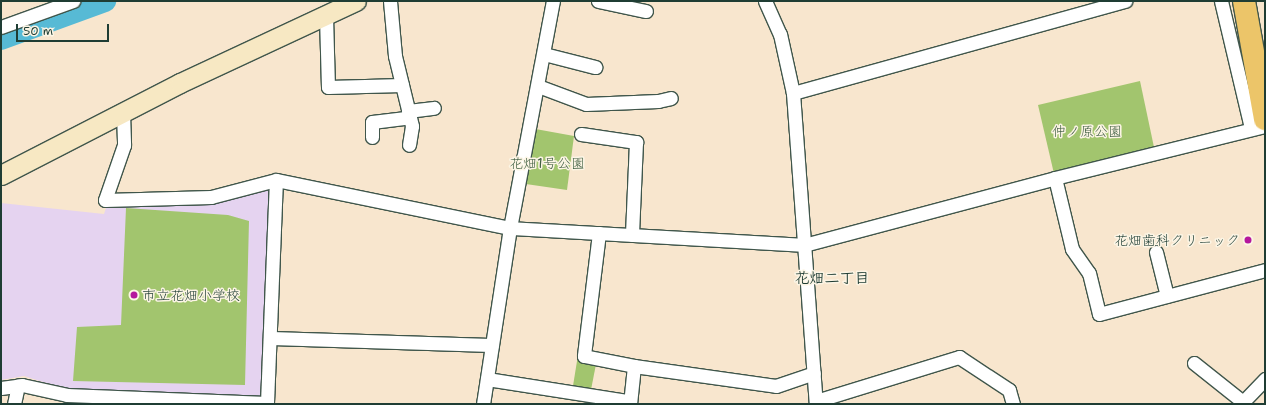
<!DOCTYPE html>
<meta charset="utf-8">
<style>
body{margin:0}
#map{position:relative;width:1266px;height:405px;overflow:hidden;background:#f8e6ce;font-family:"Shantell Sans","Klee One",sans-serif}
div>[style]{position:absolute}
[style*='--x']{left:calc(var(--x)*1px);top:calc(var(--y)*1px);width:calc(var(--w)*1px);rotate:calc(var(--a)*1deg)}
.built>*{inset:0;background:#e5d3f0}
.green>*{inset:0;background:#a2c56e}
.river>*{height:22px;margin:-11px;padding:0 11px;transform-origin:11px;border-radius:11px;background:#57bad5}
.roads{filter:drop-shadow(1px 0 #40564b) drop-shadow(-1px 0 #40564b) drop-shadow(0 1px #40564b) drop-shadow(0 -1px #40564b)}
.street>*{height:13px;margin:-6.5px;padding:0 6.5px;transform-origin:6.5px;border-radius:6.5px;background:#fff}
.secondary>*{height:19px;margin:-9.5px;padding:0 9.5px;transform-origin:9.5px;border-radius:9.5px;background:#f7e8c3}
.highway>*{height:22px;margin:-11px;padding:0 11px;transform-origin:11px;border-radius:11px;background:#ecc569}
.dots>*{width:11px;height:11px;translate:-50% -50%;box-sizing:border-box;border:2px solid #fcf5e5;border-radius:50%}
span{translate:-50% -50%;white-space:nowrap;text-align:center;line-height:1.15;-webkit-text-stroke:3px #fcf5e5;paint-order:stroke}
.park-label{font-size:14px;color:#405f42}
.poi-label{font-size:14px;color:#1f3d34}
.right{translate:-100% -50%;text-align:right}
.left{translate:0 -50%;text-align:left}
.neighbourhood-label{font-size:15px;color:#1f3d34;font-weight:700}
.frame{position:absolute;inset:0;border:2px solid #1f3d34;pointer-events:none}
.scale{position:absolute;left:16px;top:24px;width:93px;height:18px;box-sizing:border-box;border:2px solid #1f3d34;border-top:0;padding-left:5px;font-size:12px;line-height:14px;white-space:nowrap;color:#1f3d34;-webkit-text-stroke:3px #fcf5e5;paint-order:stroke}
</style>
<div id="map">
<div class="built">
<i style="clip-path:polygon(270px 187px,263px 398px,68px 390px,24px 376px,1px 380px,1px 203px,104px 214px,107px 205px)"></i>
</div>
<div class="green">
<i style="clip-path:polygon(1140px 81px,1155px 152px,1055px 178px,1038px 105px)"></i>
<i style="clip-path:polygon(530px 128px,574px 136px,567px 190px,519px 183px)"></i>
<i style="clip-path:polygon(126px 208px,228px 215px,249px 221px,245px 385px,73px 381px,77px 327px,121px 325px)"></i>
<i style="clip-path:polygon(578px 355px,597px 359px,590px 395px,572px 392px)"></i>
</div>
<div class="river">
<i style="--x:1;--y:39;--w:111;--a:-20.1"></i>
</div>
<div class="roads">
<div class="street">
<i style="--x:390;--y:1;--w:55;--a:84.8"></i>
<i style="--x:395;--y:56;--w:72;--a:76.3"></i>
<i style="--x:412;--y:126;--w:19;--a:99"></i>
<i style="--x:598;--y:1;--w:49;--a:11.8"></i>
<i style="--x:765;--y:1;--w:36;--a:66"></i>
<i style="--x:780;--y:34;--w:60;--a:77.6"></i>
<i style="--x:793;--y:93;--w:312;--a:85.8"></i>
<i style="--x:1221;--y:1;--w:130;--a:76.7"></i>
<i style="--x:326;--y:16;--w:71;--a:88.4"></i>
<i style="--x:328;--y:87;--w:74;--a:-1.5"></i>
<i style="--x:1;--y:27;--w:77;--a:-19.9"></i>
<i style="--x:544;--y:54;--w:53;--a:14.3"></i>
<i style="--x:538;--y:86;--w:51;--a:20.6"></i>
<i style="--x:586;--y:104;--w:72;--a:-2.4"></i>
<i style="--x:658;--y:101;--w:13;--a:-13"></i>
<i style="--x:793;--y:93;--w:345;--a:-15.5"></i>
<i style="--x:408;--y:111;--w:26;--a:-7"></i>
<i style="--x:123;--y:113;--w:32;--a:88"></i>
<i style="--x:124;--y:145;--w:58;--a:109.1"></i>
<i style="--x:105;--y:200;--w:106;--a:-1.6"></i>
<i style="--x:211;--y:197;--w:67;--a:-14.7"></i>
<i style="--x:276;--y:180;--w:239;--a:11.6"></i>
<i style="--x:510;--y:228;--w:294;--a:3.3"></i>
<i style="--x:804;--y:245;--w:260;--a:-14.9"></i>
<i style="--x:1055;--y:178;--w:73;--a:76.5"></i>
<i style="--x:1072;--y:249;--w:29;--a:55"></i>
<i style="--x:1089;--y:273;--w:42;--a:76.3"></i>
<i style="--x:1099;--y:314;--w:172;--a:-14.8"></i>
<i style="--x:581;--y:134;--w:56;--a:8.3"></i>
<i style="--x:636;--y:142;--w:93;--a:92.5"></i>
<i style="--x:372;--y:137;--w:15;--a:-90"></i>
<i style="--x:372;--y:122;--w:38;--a:-7"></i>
<i style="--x:1055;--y:178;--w:216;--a:-13.9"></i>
<i style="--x:599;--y:233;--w:124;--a:97"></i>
<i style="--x:584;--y:356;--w:51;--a:11.3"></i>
<i style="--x:634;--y:366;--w:38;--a:96"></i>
<i style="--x:1156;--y:252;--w:45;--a:76"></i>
<i style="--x:270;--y:338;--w:222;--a:1.8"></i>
<i style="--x:1194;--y:363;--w:63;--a:38.5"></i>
<i style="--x:634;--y:366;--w:143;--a:8"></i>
<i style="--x:776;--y:386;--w:40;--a:-18.9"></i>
<i style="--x:487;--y:379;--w:143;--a:8.9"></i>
<i style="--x:1;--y:388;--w:21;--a:-8"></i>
<i style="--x:22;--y:385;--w:46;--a:12.5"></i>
<i style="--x:67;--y:395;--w:200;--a:2.3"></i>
<i style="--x:267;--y:403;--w:223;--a:-87.7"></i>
<i style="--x:816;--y:401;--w:150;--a:-17.1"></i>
<i style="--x:959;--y:357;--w:60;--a:33.4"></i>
<i style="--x:1009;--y:390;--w:15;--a:74"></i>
<i style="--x:14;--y:404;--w:19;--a:-78"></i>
<i style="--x:483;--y:404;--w:178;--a:-81.3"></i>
<i style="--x:510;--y:228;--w:231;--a:-79.3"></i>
<i style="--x:1241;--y:404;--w:35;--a:-46"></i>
</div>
<div class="secondary">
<i style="--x:1;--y:175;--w:201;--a:-27.2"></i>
<i style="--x:180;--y:83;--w:194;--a:-25"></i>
</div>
<div class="highway">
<i style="--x:1244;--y:1;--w:120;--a:79.9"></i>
</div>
</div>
<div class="dots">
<i style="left:1248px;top:240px;background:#b5179e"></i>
<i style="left:134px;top:295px;background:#b5179e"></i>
</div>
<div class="park-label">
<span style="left:1087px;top:131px">仲ノ原公園</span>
<span style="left:547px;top:163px">花畑1号公園</span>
</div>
<div class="poi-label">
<span class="right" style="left:1240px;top:240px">花畑歯科クリニック</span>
<span class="left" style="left:142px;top:295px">市立花畑小学校</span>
</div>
<div class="neighbourhood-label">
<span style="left:832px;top:279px">花畑二丁目</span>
</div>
<div class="frame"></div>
<div class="scale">50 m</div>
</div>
